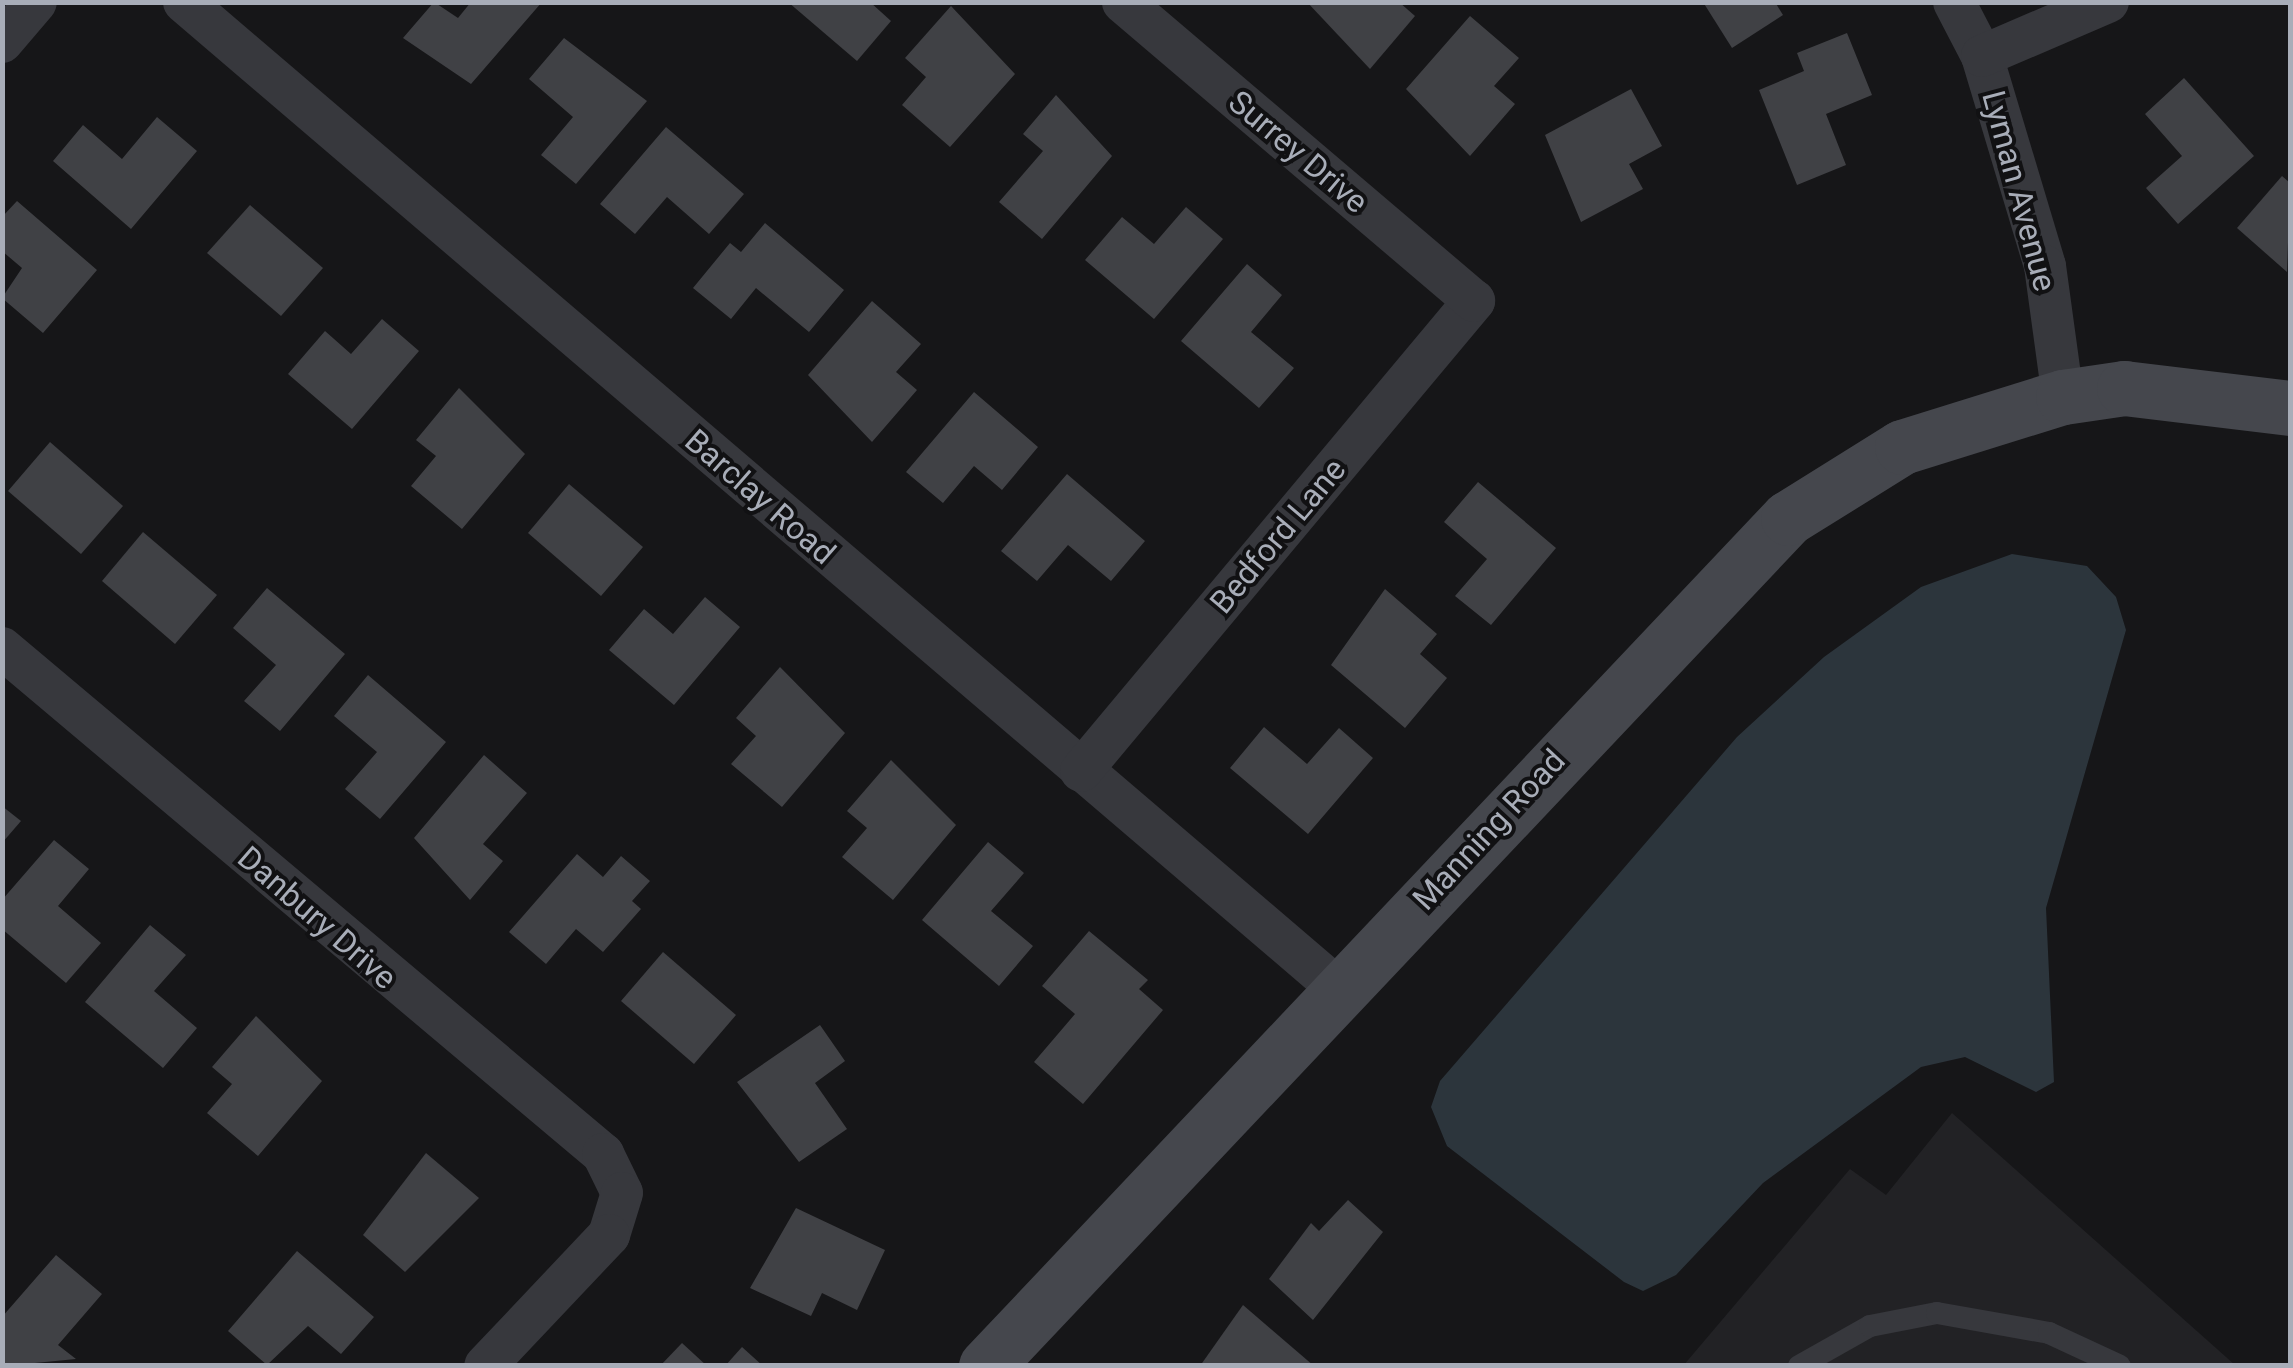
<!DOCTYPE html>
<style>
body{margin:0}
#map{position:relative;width:2293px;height:1368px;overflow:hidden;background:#161618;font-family:Roboto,sans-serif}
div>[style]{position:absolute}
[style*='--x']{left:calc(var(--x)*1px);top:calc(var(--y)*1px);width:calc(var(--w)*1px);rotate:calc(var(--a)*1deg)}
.built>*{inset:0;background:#222225}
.water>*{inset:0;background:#2c353c}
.building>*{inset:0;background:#404145}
.lane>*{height:22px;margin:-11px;padding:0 11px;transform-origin:11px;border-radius:11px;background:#37383d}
.street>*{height:42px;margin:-21px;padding:0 21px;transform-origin:21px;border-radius:21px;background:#37383d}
.secondary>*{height:55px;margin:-27.5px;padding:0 27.5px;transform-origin:27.5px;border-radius:27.5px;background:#45474d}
span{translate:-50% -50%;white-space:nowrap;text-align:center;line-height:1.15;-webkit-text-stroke:8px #111113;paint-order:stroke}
.street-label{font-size:32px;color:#a8adb8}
.frame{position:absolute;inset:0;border:5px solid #a8adb8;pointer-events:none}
</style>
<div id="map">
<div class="built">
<i style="clip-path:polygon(1952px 1113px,2235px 1365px,1683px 1366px,1850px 1169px,1886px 1195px)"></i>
</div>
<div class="water">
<i style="clip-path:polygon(2012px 554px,2087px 566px,2116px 597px,2126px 630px,2046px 908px,2054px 1082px,2036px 1092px,1965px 1057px,1921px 1067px,1763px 1183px,1676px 1275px,1643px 1291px,1624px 1282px,1447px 1146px,1431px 1107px,1440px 1081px,1737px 737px,1824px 657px,1921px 587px)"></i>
</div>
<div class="building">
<i style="clip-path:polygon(434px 2px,458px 18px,471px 2px,542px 2px,471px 84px,403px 38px)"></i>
<i style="clip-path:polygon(788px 2px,870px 2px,891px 21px,857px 61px)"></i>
<i style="clip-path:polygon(1307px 2px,1399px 2px,1415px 16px,1370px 69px)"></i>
<i style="clip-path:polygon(1703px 2px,1775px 2px,1783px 15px,1732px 48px)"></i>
<i style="clip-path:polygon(951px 6px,1015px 74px,950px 147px,902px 105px,926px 77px,905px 58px)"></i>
<i style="clip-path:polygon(1470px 16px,1519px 58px,1494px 86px,1515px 104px,1470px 156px,1406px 89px)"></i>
<i style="clip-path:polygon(1847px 33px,1872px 95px,1826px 114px,1846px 165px,1797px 185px,1759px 90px,1804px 71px,1797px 53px)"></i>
<i style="clip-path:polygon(564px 38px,647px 101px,576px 184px,541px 155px,573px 117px,529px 79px)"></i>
<i style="clip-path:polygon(2184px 78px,2254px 156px,2178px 224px,2146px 188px,2182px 156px,2145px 114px)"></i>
<i style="clip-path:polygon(1631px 89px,1662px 146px,1629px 164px,1643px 189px,1581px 222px,1545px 135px)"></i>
<i style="clip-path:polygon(1056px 95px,1112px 156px,1042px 239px,999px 202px,1043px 151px,1023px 134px)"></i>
<i style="clip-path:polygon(157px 117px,197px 151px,131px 229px,53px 161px,83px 125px,122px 159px)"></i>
<i style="clip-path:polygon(666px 127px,744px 194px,709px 234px,667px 197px,635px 234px,600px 204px)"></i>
<i style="clip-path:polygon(2282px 176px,2290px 183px,2287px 272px,2237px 228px)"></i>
<i style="clip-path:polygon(17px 201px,97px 270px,43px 333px,2px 298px,22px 268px,2px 251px,2px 217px)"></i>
<i style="clip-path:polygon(250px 205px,323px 268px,281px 316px,207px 253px)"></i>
<i style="clip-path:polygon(1186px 207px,1223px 239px,1154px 319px,1085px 260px,1122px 217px,1154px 244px)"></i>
<i style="clip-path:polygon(765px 223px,844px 290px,809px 332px,756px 288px,731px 319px,693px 288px,730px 243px,741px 252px)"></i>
<i style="clip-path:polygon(1247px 264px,1282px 295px,1251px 332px,1294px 368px,1259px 408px,1181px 341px)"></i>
<i style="clip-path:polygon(872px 301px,921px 344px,896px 372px,917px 390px,872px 442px,808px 375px)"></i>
<i style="clip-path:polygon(382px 319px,419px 351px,352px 429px,288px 374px,325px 331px,351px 354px)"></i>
<i style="clip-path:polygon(459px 388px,525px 454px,462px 529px,411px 486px,436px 456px,416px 440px)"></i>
<i style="clip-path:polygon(974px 392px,1038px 447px,1002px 490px,974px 466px,943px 503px,906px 472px)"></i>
<i style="clip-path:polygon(50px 442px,123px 506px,81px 554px,8px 491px)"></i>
<i style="clip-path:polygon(1067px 474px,1145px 541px,1111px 581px,1068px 545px,1037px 581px,1001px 551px)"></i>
<i style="clip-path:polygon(1478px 482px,1556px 548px,1491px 625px,1455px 596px,1487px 559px,1444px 522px)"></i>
<i style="clip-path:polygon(569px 484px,643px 547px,601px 596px,528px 533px)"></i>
<i style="clip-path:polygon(143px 532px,217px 595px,175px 644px,102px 581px)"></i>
<i style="clip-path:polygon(267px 588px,345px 654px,280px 731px,244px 701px,276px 665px,233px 628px)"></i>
<i style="clip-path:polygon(1385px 589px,1437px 634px,1420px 654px,1447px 678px,1405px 728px,1331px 665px)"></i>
<i style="clip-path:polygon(705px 597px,740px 627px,674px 705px,609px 650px,644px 609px,673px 634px)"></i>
<i style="clip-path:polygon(780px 667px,845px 733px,782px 807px,731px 764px,756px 736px,736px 718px)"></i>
<i style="clip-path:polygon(368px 675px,446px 742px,380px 819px,345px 789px,377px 752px,334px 716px)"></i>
<i style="clip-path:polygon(1264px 727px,1307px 764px,1339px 728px,1373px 758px,1308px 834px,1230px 768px)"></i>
<i style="clip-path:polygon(484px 755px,527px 793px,483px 844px,503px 861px,470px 900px,414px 838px)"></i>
<i style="clip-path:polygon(891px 760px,956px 825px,893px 900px,842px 857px,867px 828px,847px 811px)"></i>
<i style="clip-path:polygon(2px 806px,21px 821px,2px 843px)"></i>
<i style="clip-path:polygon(54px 840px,89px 869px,58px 906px,101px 943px,66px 983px,2px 929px,2px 900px)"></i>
<i style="clip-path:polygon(988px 842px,1024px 873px,991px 911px,1033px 946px,999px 986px,922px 920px)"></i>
<i style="clip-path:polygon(577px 854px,603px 877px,621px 856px,650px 881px,632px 901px,641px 909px,603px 952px,576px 929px,546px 964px,509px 932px)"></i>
<i style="clip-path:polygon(150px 925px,186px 955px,154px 991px,197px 1028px,163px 1068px,85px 1002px)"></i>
<i style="clip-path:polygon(1089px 931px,1148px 980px,1139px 989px,1163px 1010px,1083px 1104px,1034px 1062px,1075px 1014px,1042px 986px)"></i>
<i style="clip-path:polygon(663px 952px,736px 1015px,694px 1064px,621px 1001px)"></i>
<i style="clip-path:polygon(256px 1016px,322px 1081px,258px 1156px,207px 1113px,232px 1084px,212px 1067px)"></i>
<i style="clip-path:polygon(820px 1025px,845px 1061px,815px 1083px,847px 1129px,799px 1162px,737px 1082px)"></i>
<i style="clip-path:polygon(426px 1153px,479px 1198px,405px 1272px,363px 1235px)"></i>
<i style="clip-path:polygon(1348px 1200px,1383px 1232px,1313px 1320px,1269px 1279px,1311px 1223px,1319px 1231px)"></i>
<i style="clip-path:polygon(796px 1208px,885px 1250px,857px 1310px,822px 1293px,811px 1316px,750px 1288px)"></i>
<i style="clip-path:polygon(297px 1251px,374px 1317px,341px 1354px,308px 1326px,267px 1365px,228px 1331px)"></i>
<i style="clip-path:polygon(56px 1255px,102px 1294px,58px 1345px,76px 1359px,4px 1366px,2px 1317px)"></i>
<i style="clip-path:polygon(1243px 1305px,1314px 1366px,1200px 1366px)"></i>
<i style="clip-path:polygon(682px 1343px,707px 1366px,660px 1366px)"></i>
<i style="clip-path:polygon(742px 1347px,763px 1366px,725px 1366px)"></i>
</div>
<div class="lane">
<i style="--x:1799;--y:1366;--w:81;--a:-29.4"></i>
<i style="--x:1870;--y:1326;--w:68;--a:-11"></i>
<i style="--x:1937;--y:1313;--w:114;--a:10.1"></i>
<i style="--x:2049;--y:1333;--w:78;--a:24.9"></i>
</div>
<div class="street">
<i style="--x:184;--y:2;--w:1519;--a:40.52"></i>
<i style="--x:1954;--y:2;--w:61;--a:62.6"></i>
<i style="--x:1982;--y:56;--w:219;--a:73.3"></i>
<i style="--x:2045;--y:266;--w:132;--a:82.2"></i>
<i style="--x:2;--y:42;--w:52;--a:-49.6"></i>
<i style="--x:1982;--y:56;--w:137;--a:-23.2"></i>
<i style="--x:2;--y:648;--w:786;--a:40.1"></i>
<i style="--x:603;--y:1154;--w:43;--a:64"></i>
<i style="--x:622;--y:1193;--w:44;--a:107.2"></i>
<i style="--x:609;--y:1235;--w:180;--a:133.4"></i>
<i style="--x:1081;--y:771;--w:613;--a:-50.1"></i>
<i style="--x:1474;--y:301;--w:461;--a:-139.6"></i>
</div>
<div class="secondary">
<i style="--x:986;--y:1366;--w:1167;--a:-46.6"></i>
<i style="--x:1788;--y:518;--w:134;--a:-31.9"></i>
<i style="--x:1902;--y:447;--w:169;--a:-17.3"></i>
<i style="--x:2063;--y:397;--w:62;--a:-8.4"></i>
<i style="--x:2124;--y:388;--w:167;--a:6.9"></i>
</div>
<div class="street-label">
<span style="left:1298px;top:152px;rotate:40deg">Surrey Drive</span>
<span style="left:2019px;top:191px;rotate:75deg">Lyman Avenue</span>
<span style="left:760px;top:497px;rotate:41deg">Barclay Road</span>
<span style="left:1278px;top:536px;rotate:-50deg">Bedford Lane</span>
<span style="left:1489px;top:830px;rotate:-47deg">Manning Road</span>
<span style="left:317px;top:918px;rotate:41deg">Danbury Drive</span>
</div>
<div class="frame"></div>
</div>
